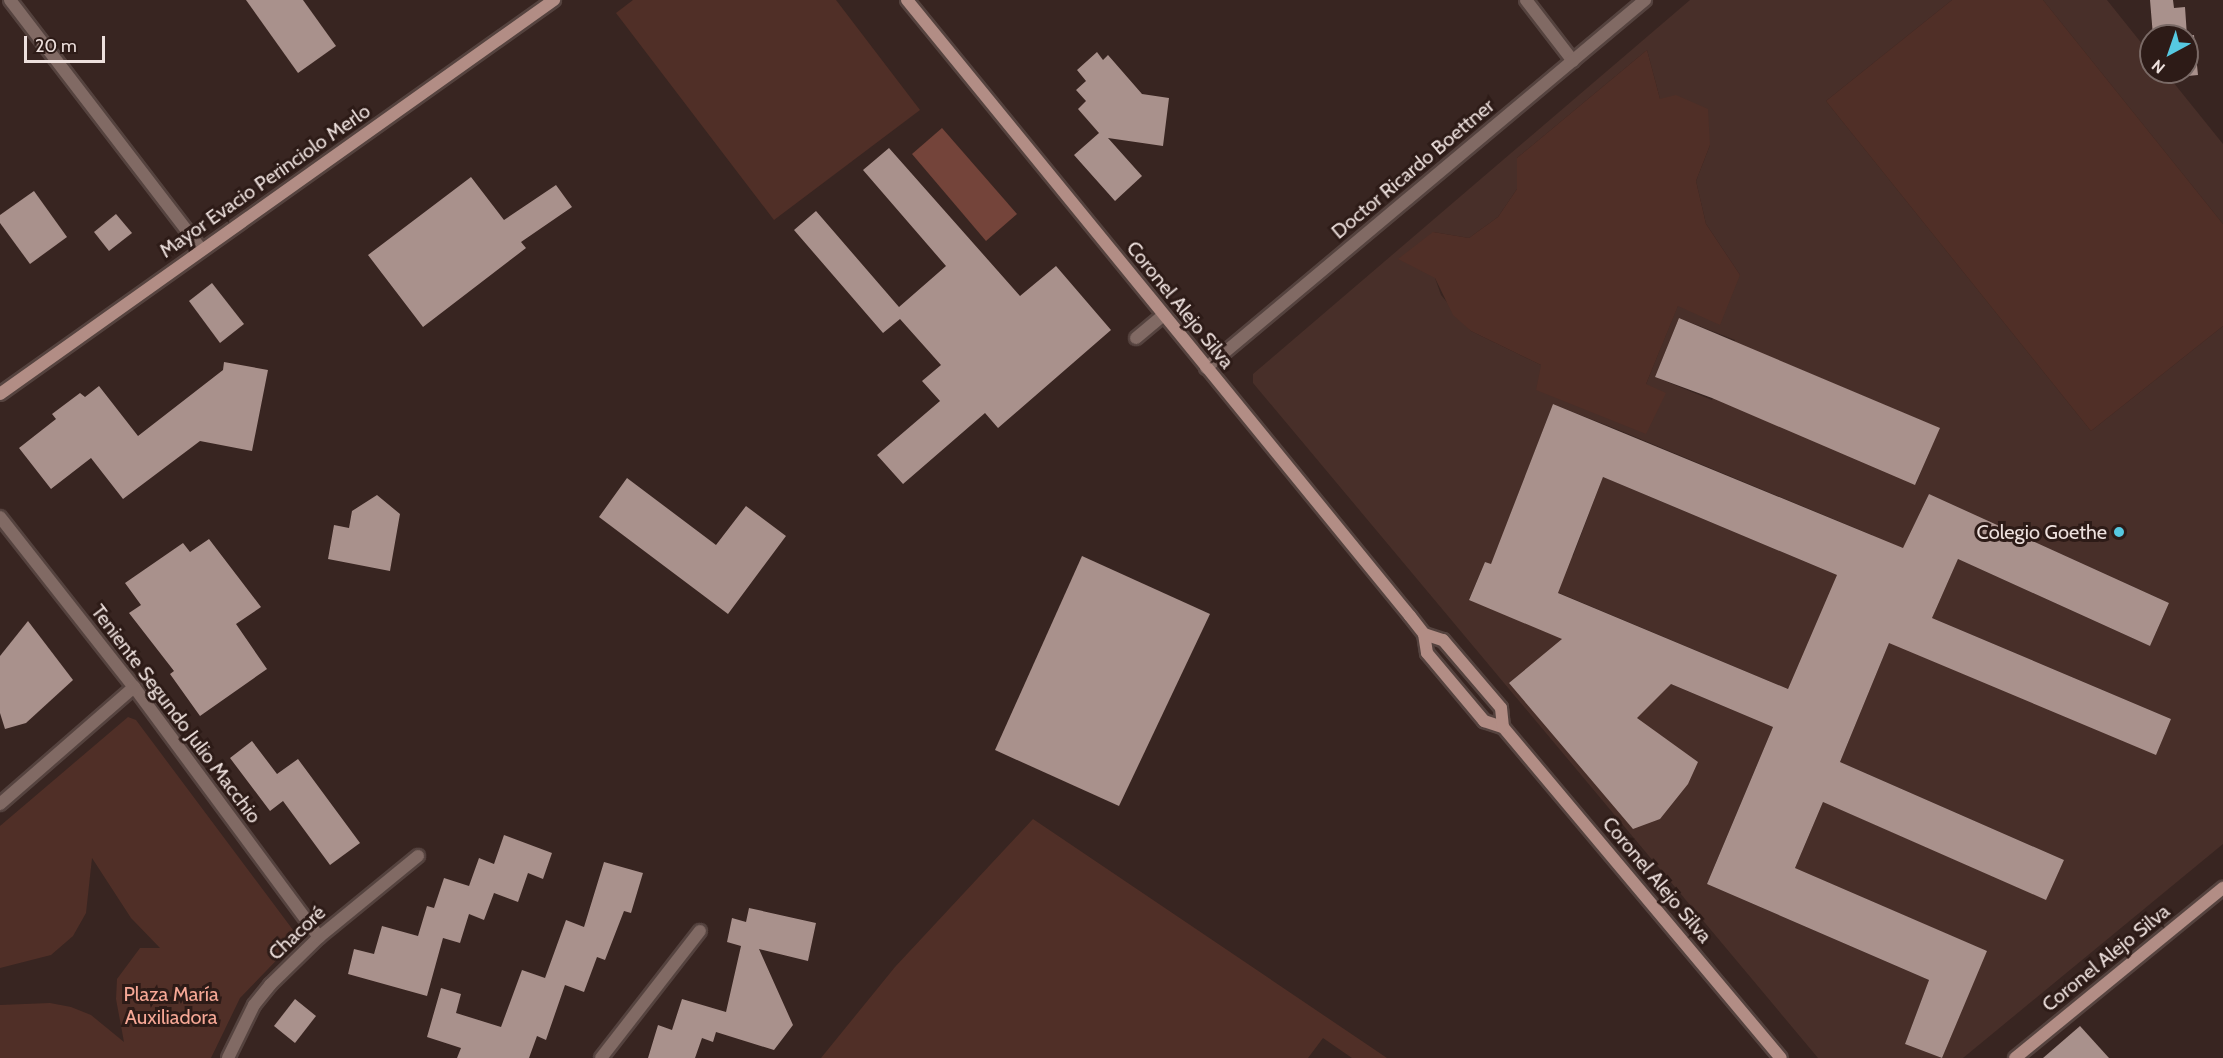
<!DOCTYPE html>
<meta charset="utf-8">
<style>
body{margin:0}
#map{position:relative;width:2223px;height:1058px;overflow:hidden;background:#382521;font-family:Cabin,sans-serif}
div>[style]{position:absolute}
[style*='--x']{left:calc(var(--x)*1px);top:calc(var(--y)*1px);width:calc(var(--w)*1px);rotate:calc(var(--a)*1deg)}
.built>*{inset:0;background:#482f29}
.green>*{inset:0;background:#502f27}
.water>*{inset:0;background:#74443a}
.building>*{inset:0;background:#a9918c}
.roads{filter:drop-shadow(2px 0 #55433f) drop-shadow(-2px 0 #55433f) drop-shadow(0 2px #55433f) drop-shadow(0 -2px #55433f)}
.lane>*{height:12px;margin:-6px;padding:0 6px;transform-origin:6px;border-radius:6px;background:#816a64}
.street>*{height:12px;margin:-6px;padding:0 6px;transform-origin:6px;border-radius:6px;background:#816a64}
.secondary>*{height:12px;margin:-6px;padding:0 6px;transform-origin:6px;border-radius:6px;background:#b28d85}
.dots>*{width:16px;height:16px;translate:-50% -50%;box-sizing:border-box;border:3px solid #2d1b17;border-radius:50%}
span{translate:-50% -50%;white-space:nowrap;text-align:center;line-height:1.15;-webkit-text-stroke:6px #2d1b17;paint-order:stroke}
.street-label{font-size:20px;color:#ede0dd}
.poi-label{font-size:20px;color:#ede0dd}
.right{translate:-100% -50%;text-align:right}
.park-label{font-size:20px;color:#f6a795}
.north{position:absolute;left:2139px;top:24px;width:60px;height:60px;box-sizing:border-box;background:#2d1b17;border:2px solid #7a6a66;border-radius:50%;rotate:220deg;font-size:16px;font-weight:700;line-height:24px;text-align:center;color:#ede0dd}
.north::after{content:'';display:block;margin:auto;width:21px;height:27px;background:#56c9e1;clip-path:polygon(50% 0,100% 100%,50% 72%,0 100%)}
.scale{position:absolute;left:24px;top:36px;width:81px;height:27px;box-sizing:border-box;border:3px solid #ede0dd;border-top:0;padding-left:8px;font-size:18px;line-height:21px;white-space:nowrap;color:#ede0dd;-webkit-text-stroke:4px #2d1b17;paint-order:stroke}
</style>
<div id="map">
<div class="built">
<i style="clip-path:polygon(evenodd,1690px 0,1952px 0,1826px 101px,2091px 431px,2223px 326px,2223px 844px,1963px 1058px,1942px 1058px,1986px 951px,1795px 868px,1823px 802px,2046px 899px,2064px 860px,1840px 762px,1889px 643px,1788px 689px,1485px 562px,1469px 599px,1773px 727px,1707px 884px,1929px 980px,1905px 1044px,1942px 1058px,1818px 1058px,1253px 383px,1253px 374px,1690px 0,1647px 50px,1660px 99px,1710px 145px,1696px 181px,1706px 224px,1740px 275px,1678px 305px,1646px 384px,1541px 365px,1471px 331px,1441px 295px,1435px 278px,1433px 232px,1469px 238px,1498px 217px,1517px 189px,1517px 158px,1647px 50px,1690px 0,1679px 318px,1735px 340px,1712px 400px,1655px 377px,1679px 318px,1690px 0,1763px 354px,1939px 428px,1916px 484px,1915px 484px,1763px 354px,1690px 0,1553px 404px,1621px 431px,1872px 535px,1837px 575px,1603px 477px,1573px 556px,1505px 529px,1553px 404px,1690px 0,1929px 494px,2169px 603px,2150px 646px,1958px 559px,1932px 618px,2171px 719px,2156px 754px,1872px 616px,1929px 494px)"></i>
<i style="clip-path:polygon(2043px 0,2107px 0,2151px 55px,2151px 72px,2165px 72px,2223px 144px,2223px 224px)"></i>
</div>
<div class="green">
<i style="clip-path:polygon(633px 0,836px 0,920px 110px,774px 220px,616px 13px)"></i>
<i style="clip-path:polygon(1952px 0,2043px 0,2223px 224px,2223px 326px,2091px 431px,1826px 101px)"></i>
<i style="clip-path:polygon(1647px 50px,1660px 99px,1676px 95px,1708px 109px,1710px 145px,1696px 181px,1706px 224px,1740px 275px,1720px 325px,1678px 306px,1646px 384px,1666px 393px,1646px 434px,1536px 390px,1541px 365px,1471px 331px,1453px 315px,1435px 278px,1398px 259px,1433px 232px,1469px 238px,1498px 217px,1517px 189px,1517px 158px)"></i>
<i style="clip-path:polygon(128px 717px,136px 720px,296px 934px,294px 942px,240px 998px,211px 1058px,0 1058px,0 1005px,50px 1003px,71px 1007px,91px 1015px,124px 1042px,116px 999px,117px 979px,140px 948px,160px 948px,131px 918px,92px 858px,86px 913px,73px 936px,51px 955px,0 968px,0 826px)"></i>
<i style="clip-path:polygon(1033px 819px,1387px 1058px,1352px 1058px,1323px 1038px,1308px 1058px,821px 1058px,895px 967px)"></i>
</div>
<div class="water">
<i style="clip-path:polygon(942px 128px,1017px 214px,986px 241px,912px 154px)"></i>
</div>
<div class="building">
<i style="clip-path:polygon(246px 0,303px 0,336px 46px,298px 73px)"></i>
<i style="clip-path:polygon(2150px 0,2173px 0,2174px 8px,2185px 7px,2187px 36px,2194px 35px,2198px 75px,2167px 78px,2166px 72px,2187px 72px,2187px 36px,2153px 36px)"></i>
<i style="clip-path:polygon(1097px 52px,1103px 60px,1108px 55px,1142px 94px,1169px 98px,1163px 146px,1108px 138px,1142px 176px,1115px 201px,1074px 155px,1099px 133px,1078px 109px,1086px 101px,1076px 90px,1086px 81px,1077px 70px)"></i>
<i style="clip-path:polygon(889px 148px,1020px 296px,1056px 266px,1111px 330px,998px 428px,985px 413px,903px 484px,877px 455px,940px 401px,922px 381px,941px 365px,900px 319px,883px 333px,794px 230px,816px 211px,899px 307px,946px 266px,863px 170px)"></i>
<i style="clip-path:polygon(471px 177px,504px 220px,556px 185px,572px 207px,521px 242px,526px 248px,423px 327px,368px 255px)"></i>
<i style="clip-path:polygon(34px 191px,67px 237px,30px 264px,0 223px,0 215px)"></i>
<i style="clip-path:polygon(116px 214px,132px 233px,109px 251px,94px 232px)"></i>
<i style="clip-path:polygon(212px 283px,244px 324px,220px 343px,189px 301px)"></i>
<i style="clip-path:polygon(1679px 318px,1940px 428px,1915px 485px,1712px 398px,1655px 377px)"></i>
<i style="clip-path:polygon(224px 362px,268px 370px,252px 451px,200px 441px,123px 499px,91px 458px,51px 489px,19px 448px,56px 419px,52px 414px,80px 393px,85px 397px,99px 386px,138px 436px,223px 370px)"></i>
<i style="clip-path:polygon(evenodd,1553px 404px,1903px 548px,1929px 494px,2169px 603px,2150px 646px,1958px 559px,1932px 618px,2171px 719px,2156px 755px,1889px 643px,1840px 762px,2064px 860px,2046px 900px,1823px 802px,1795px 868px,1987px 951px,1942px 1058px,1905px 1044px,1929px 980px,1707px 884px,1773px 727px,1671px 684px,1637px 718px,1698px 762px,1688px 784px,1660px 819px,1633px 829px,1509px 683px,1562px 639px,1469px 600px,1485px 562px,1491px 564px,1553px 404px,1603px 477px,1837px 575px,1788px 689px,1558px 593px,1603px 477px)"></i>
<i style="clip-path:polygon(627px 478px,716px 545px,746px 506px,786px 536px,728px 614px,599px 517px)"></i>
<i style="clip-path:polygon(377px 495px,400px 514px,390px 571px,328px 559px,334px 525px,349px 528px,352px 511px)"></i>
<i style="clip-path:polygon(209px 539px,261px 607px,236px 624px,267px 669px,200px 716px,170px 674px,174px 671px,129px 613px,141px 605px,125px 583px,183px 543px,190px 552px)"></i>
<i style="clip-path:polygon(1082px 556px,1210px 614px,1119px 806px,995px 750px)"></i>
<i style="clip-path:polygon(28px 621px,73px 680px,26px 723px,5px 729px,0 713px,0 656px)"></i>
<i style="clip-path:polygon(252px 741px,277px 774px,298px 759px,360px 843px,330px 865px,283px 801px,270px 811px,230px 758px)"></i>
<i style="clip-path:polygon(504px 835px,552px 853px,543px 879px,528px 873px,518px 902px,494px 893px,484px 920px,469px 914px,460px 943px,443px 938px,427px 996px,348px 974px,354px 949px,374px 954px,382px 926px,418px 936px,427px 906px,434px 908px,444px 878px,469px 886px,479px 858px,494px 864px)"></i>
<i style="clip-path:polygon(604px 862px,643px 873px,631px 913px,624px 911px,605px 960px,597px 957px,584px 992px,565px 985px,546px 1040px,537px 1036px,529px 1058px,457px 1058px,461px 1048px,427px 1037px,441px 988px,461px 994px,456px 1013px,501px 1027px,522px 970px,545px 978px,566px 920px,584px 927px)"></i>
<i style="clip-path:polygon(749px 908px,816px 923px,808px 961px,759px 949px,793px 1025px,774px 1050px,716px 1032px,713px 1042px,702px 1038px,695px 1058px,648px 1058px,658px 1025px,672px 1030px,682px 999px,726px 1012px,741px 946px,727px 942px,732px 918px,746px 922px)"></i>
<i style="clip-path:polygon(295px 999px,316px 1016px,295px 1043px,274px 1026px)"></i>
<i style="clip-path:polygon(2080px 1026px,2109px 1058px,2043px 1058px)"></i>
</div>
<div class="roads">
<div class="lane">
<i style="--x:10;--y:0;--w:315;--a:52.5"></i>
<i style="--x:1136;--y:338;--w:34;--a:-40"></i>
</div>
<div class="street">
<i style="--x:1526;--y:0;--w:77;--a:52.4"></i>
<i style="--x:1206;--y:368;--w:573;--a:-39.97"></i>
<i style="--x:0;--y:517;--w:216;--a:51.8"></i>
<i style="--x:134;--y:687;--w:311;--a:53.5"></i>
<i style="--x:0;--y:804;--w:178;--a:-41.1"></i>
<i style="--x:228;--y:1058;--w:59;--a:-63.9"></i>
<i style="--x:254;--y:1005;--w:26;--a:-51"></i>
<i style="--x:270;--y:985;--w:69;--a:-44.4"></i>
<i style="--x:319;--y:937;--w:128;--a:-39.3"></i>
<i style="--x:601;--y:1058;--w:161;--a:-52.1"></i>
</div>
<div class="secondary">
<i style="--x:907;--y:0;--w:795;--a:50.77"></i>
<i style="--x:1410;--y:616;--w:23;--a:52"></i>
<i style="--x:1424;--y:634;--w:19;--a:81"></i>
<i style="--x:1427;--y:653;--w:89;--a:50"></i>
<i style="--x:1484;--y:721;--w:20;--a:18"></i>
<i style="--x:1503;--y:727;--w:432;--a:50"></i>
<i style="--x:0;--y:394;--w:680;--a:-35.42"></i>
<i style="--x:1424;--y:634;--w:20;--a:18"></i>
<i style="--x:1443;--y:640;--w:89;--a:49.5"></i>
<i style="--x:1501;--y:708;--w:19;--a:84"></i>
<i style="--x:2015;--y:1058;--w:269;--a:-39.3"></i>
</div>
</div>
<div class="dots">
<i style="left:2119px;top:532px;background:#56c9e1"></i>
</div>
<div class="street-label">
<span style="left:1413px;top:169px;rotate:-40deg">Doctor Ricardo Boettner</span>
<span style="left:265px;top:181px;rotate:-35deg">Mayor Evacio Perinciolo Merlo</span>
<span style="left:1180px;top:305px;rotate:51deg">Coronel Alejo Silva</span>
<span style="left:176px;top:714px;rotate:53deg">Teniente Segundo Julio Macchio</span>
<span style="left:1657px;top:880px;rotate:50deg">Coronel Alejo Silva</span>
<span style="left:297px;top:933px;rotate:-43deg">Chacoré</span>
<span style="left:2106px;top:958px;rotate:-39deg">Coronel Alejo Silva</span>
</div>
<div class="poi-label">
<span class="right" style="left:2107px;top:532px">Colegio Goethe</span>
</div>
<div class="park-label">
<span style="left:171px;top:1006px">Plaza María<br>Auxiliadora</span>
</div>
<div class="north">N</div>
<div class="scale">20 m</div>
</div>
